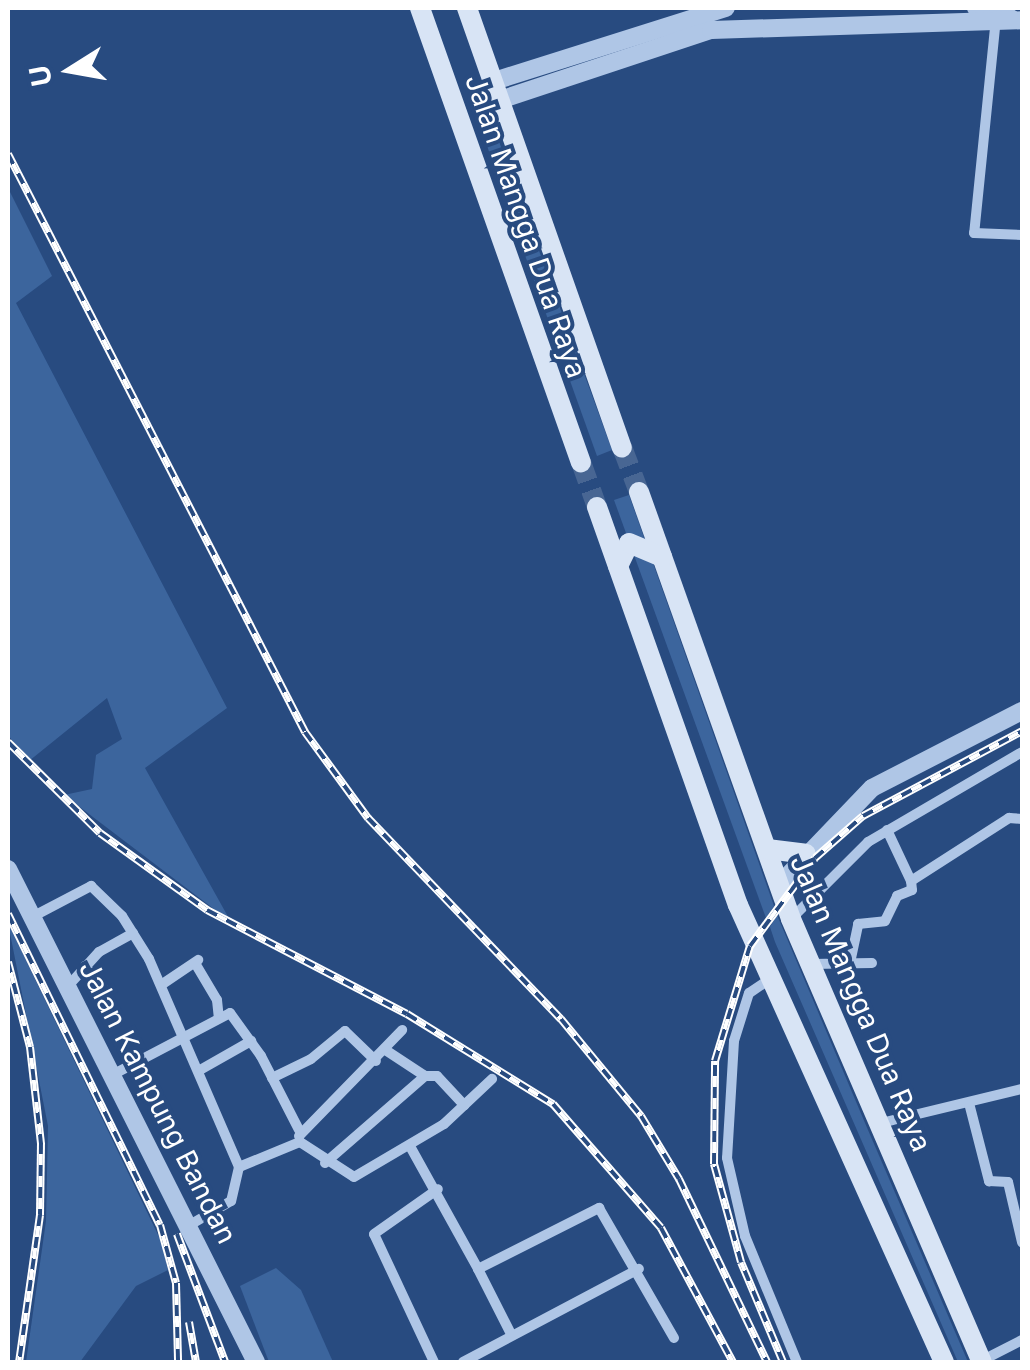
<!DOCTYPE html>
<style>
body{margin:0}
#map{position:relative;width:1030px;height:1370px;overflow:hidden;background:#284b80;font-family:Inter,sans-serif}
div>[style]{position:absolute}
[style*='--x']{left:calc(var(--x)*1px);top:calc(var(--y)*1px);width:calc(var(--w)*1px);rotate:calc(var(--a)*1deg)}
.green>*{inset:0;background:#3c659d}
.secondary-tunnel>*{height:20px;margin-top:-10px;transform-origin:0;background:repeating-linear-gradient(90deg,#486693 0 20px,transparent 0 30px)}
.minor>*{height:10px;margin:-5px;padding:0 5px;transform-origin:5px;border-radius:5px;background:#afc6e6}
.tertiary>*{height:18px;margin:-9px;padding:0 9px;transform-origin:9px;border-radius:9px;background:#afc6e6}
.secondary>*{height:20px;margin:-10px;padding:0 10px;transform-origin:10px;border-radius:10px;background:#d8e4f5}
.rail>*{height:8px;margin-top:-4px;transform-origin:0;background:repeating-linear-gradient(90deg,#284b80 0 11px,#fff 0 22px);box-sizing:border-box;border-block:2px solid #fff}
span{translate:-50% -50%;white-space:nowrap;text-align:center;line-height:1.15;-webkit-text-stroke:8px #284b80;paint-order:stroke}
.street-label{font-size:28px;color:#fff}
.frame{position:absolute;inset:0;border:10px solid #fff;pointer-events:none}
.north{position:absolute;left:20px;top:20px;width:100px;height:100px;-webkit-text-stroke:8px #284b80;paint-order:stroke;rotate:259deg;font-size:28px;font-weight:700;line-height:40px;text-align:center;color:#fff}
.north::after{content:'';display:block;margin:auto;width:35px;height:45px;background:#fff;clip-path:polygon(50% 0,100% 100%,50% 72%,0 100%)}
</style>
<div id="map">
<div class="green">
<i style="clip-path:polygon(486px 105px,511px 175px,498px 179px,475px 109px)"></i>
<i style="clip-path:polygon(515px 185px,612px 450px,597px 456px,502px 191px)"></i>
<i style="clip-path:polygon(8px 188px,52px 276px,16px 303px,227px 708px,145px 768px,231px 922px,64px 795px,92px 789px,96px 755px,122px 739px,107px 698px,29px 761px,8px 735px)"></i>
<i style="clip-path:polygon(629px 495px,774px 906px,766px 918px,614px 500px)"></i>
<i style="clip-path:polygon(777px 915px,868px 1130px,968px 1362px,958px 1362px,775px 942px,770px 927px)"></i>
<i style="clip-path:polygon(8px 923px,161px 1241px,168px 1270px,136px 1286px,80px 1362px,26px 1362px,46px 1221px,48px 1126px)"></i>
<i style="clip-path:polygon(276px 1268px,301px 1290px,333px 1362px,269px 1362px,240px 1286px)"></i>
</div>
<div class="secondary-tunnel">
<i style="--x:622;--y:447;--w:48;--a:69.3"></i>
<i style="--x:581;--y:462;--w:48;--a:70.4"></i>
</div>
<div class="minor">
<i style="--x:996;--y:18;--w:216;--a:95.8"></i>
<i style="--x:974;--y:233;--w:48;--a:2.4"></i>
<i style="--x:887;--y:830;--w:56;--a:64.8"></i>
<i style="--x:32;--y:917;--w:67;--a:-27.7"></i>
<i style="--x:91;--y:886;--w:43;--a:44.1"></i>
<i style="--x:122;--y:916;--w:51;--a:57.9"></i>
<i style="--x:149;--y:959;--w:227;--a:66.6"></i>
<i style="--x:239;--y:1167;--w:35;--a:103"></i>
<i style="--x:231;--y:1201;--w:50;--a:149.8"></i>
<i style="--x:791;--y:919;--w:109;--a:-45"></i>
<i style="--x:868;--y:842;--w:178;--a:-30.3"></i>
<i style="--x:195;--y:963;--w:43;--a:59.3"></i>
<i style="--x:217;--y:1000;--w:18;--a:84"></i>
<i style="--x:850;--y:963;--w:40;--a:-78"></i>
<i style="--x:858;--y:924;--w:27;--a:-6"></i>
<i style="--x:885;--y:921;--w:28;--a:-64"></i>
<i style="--x:897;--y:896;--w:16;--a:-22"></i>
<i style="--x:912;--y:890;--w:9;--a:-96"></i>
<i style="--x:911;--y:881;--w:117;--a:-32.7"></i>
<i style="--x:1009;--y:818;--w:13;--a:4"></i>
<i style="--x:811;--y:964;--w:61;--a:-0.9"></i>
<i style="--x:85;--y:966;--w:33;--a:51"></i>
<i style="--x:770;--y:979;--w:25;--a:146"></i>
<i style="--x:749;--y:993;--w:50;--a:107.4"></i>
<i style="--x:734;--y:1041;--w:117;--a:93.4"></i>
<i style="--x:727;--y:1158;--w:80;--a:77"></i>
<i style="--x:745;--y:1236;--w:136;--a:67.6"></i>
<i style="--x:69;--y:985;--w:45;--a:-47.7"></i>
<i style="--x:99;--y:952;--w:39;--a:-29"></i>
<i style="--x:161;--y:985;--w:45;--a:-34"></i>
<i style="--x:387;--y:1051;--w:45;--a:33.3"></i>
<i style="--x:425;--y:1076;--w:12;--a:0"></i>
<i style="--x:437;--y:1076;--w:40;--a:47"></i>
<i style="--x:200;--y:1070;--w:59;--a:-29.6"></i>
<i style="--x:114;--y:1074;--w:131;--a:-27.7"></i>
<i style="--x:230;--y:1013;--w:53;--a:54.2"></i>
<i style="--x:261;--y:1056;--w:83;--a:62.8"></i>
<i style="--x:272;--y:1078;--w:43;--a:-26"></i>
<i style="--x:311;--y:1059;--w:44;--a:-39.5"></i>
<i style="--x:345;--y:1031;--w:43;--a:44.1"></i>
<i style="--x:969;--y:1103;--w:81;--a:75.6"></i>
<i style="--x:989;--y:1181;--w:19;--a:3"></i>
<i style="--x:1008;--y:1182;--w:62;--a:76.9"></i>
<i style="--x:881;--y:1123;--w:145;--a:-13.6"></i>
<i style="--x:299;--y:1136;--w:148;--a:-45.8"></i>
<i style="--x:300;--y:1142;--w:64;--a:32.9"></i>
<i style="--x:354;--y:1177;--w:104;--a:-30.5"></i>
<i style="--x:444;--y:1124;--w:66;--a:-43.2"></i>
<i style="--x:411;--y:1148;--w:138;--a:61"></i>
<i style="--x:325;--y:1163;--w:133;--a:-41"></i>
<i style="--x:239;--y:1167;--w:66;--a:-22.3"></i>
<i style="--x:511;--y:1334;--w:73;--a:-116.9"></i>
<i style="--x:478;--y:1269;--w:136;--a:-26.8"></i>
<i style="--x:599;--y:1208;--w:150;--a:60"></i>
<i style="--x:981;--y:1361;--w:46;--a:-27.1"></i>
<i style="--x:434;--y:1362;--w:141;--a:-115.1"></i>
<i style="--x:374;--y:1234;--w:78;--a:-35.1"></i>
<i style="--x:463;--y:1362;--w:199;--a:-27.9"></i>
</div>
<div class="tertiary">
<i style="--x:976;--y:8;--w:22;--a:3"></i>
<i style="--x:998;--y:9;--w:17;--a:36"></i>
<i style="--x:494;--y:81;--w:243;--a:-17.5"></i>
<i style="--x:500;--y:100;--w:222;--a:-18.4"></i>
<i style="--x:711;--y:30;--w:311;--a:-1.8"></i>
<i style="--x:8;--y:869;--w:552;--a:63.3"></i>
<i style="--x:779;--y:885;--w:134;--a:-46.2"></i>
<i style="--x:872;--y:788;--w:169;--a:-27.2"></i>
</div>
<div class="secondary">
<i style="--x:420;--y:8;--w:482;--a:70.5"></i>
<i style="--x:467;--y:8;--w:466;--a:70.6"></i>
<i style="--x:639;--y:492;--w:453;--a:70.4"></i>
<i style="--x:791;--y:919;--w:482;--a:66.7"></i>
<i style="--x:597;--y:507;--w:422;--a:70.5"></i>
<i style="--x:738;--y:905;--w:501;--a:65.74"></i>
<i style="--x:618;--y:566;--w:25;--a:-64"></i>
<i style="--x:629;--y:543;--w:36;--a:23"></i>
<i style="--x:767;--y:849;--w:39;--a:7"></i>
</div>
<div class="rail">
<i style="--x:8;--y:154;--w:650;--a:62.8"></i>
<i style="--x:305;--y:732;--w:107;--a:53.8"></i>
<i style="--x:368;--y:818;--w:279;--a:46.2"></i>
<i style="--x:561;--y:1019;--w:126;--a:50.5"></i>
<i style="--x:641;--y:1116;--w:74;--a:58.9"></i>
<i style="--x:679;--y:1179;--w:203;--a:64.3"></i>
<i style="--x:8;--y:742;--w:129;--a:44.7"></i>
<i style="--x:100;--y:833;--w:132;--a:35.7"></i>
<i style="--x:207;--y:910;--w:225;--a:27.5"></i>
<i style="--x:407;--y:1014;--w:172;--a:31.7"></i>
<i style="--x:553;--y:1104;--w:164;--a:48.9"></i>
<i style="--x:661;--y:1228;--w:152;--a:61.8"></i>
<i style="--x:8;--y:914;--w:346;--a:64"></i>
<i style="--x:160;--y:1225;--w:60;--a:74.6"></i>
<i style="--x:176;--y:1283;--w:79;--a:88.5"></i>
<i style="--x:8;--y:962;--w:88;--a:75.5"></i>
<i style="--x:30;--y:1047;--w:97;--a:83.5"></i>
<i style="--x:41;--y:1143;--w:72;--a:90.8"></i>
<i style="--x:40;--y:1215;--w:148;--a:98.1"></i>
<i style="--x:177;--y:1234;--w:137;--a:69.4"></i>
<i style="--x:189;--y:1322;--w:41;--a:80.1"></i>
<i style="--x:783;--y:1362;--w:108;--a:-112.8"></i>
<i style="--x:741;--y:1262;--w:102;--a:-105.4"></i>
<i style="--x:714;--y:1164;--w:103;--a:-89.4"></i>
<i style="--x:715;--y:1061;--w:120;--a:-73.1"></i>
<i style="--x:750;--y:946;--w:109;--a:-53.5"></i>
<i style="--x:815;--y:858;--w:64;--a:-41.2"></i>
<i style="--x:863;--y:816;--w:180;--a:-28.1"></i>
</div>
<div class="street-label">
<span style="left:526px;top:226px;rotate:71deg">Jalan Mangga Dua Raya</span>
<span style="left:861px;top:1003px;rotate:67deg">Jalan Mangga Dua Raya</span>
<span style="left:158px;top:1102px;rotate:63deg">Jalan Kampung Bandan</span>
</div>
<div class="frame"></div>
<div class="north">U</div>
</div>
